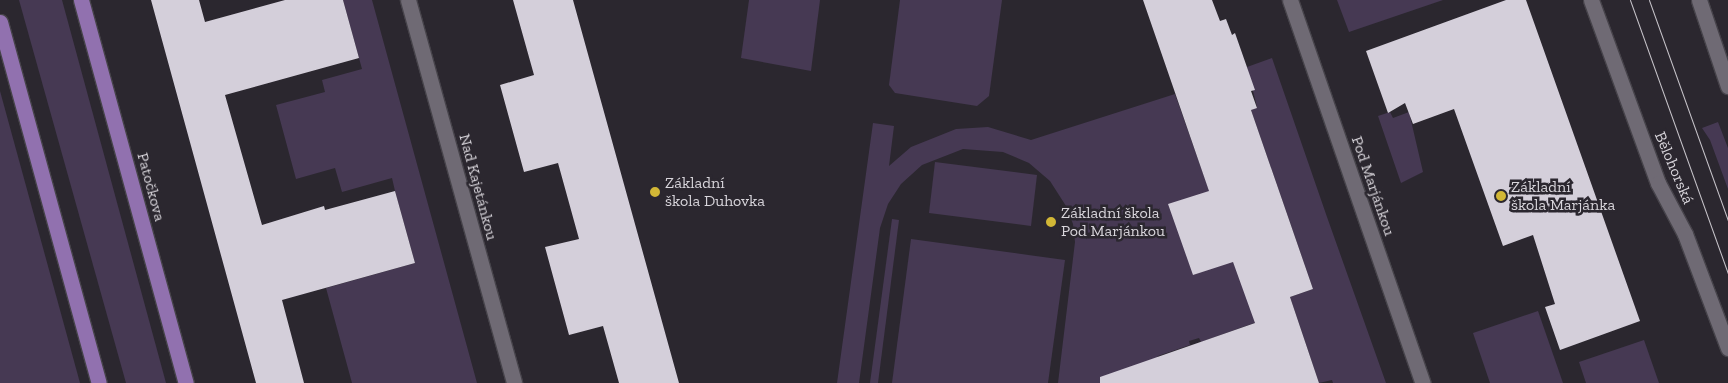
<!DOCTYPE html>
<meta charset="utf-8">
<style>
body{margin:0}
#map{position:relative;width:1728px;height:383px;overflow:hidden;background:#2b272f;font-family:"Zilla Slab",serif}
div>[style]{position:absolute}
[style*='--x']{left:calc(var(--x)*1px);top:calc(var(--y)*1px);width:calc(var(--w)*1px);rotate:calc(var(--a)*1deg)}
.green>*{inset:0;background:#463953}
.building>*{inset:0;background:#d4cfda}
.roads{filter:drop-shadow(1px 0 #46434a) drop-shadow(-1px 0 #46434a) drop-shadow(0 1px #46434a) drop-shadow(0 -1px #46434a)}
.minor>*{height:15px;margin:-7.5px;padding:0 7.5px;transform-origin:7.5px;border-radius:7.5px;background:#6f6a74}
.major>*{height:15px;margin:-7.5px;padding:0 7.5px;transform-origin:7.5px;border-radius:7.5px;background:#9171af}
.tram>*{height:1px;margin:-0.5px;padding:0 0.5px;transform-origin:0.5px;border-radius:0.5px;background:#c6c3c9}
.dots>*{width:14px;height:14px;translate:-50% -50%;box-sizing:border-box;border:2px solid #2b272f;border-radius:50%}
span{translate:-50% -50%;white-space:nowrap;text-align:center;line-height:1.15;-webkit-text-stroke:5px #2b272f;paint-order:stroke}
.street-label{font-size:16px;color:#d9d6dc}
.poi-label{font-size:16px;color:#d9d6dc}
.left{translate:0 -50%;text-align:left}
</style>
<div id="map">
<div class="green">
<i style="clip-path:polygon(19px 0,62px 0,166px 383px,126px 383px)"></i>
<i style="clip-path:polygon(343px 0,372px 0,477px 383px,352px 383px,326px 288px,415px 263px,395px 191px,392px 178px,342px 192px,335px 168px,296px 179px,276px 105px,325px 92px,322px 80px,362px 69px)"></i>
<i style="clip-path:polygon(749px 0,820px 0,811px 71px,741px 58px)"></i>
<i style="clip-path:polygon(900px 0,1002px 0,989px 96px,977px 106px,895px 93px,889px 85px)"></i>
<i style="clip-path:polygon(1337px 0,1443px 0,1349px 32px)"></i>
<i style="clip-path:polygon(1272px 58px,1327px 217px,1386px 383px,1333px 383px,1332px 380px,1319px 383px,1290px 297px,1313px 289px,1251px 110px,1257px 107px,1247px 67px)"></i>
<i style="clip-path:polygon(0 91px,80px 383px,0 383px)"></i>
<i style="clip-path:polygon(1175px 94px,1210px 193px,1193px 275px,1232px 259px,1257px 322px,1201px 342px,1199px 338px,1189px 341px,1190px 345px,1158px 356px,1142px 383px,1058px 383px,1075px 242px,1073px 224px,1066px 206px,1050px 181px,1029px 163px,1003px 152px,963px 149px,922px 165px,901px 184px,888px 204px,880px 228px,859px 383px,837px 383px,873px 123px,894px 126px,889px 166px,911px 147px,956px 129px,988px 127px,1031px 140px)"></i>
<i style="clip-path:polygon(1390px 112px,1393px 118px,1409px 112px,1423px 172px,1401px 183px,1378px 116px)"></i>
<i style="clip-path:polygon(1718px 122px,1728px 148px,1728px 189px,1710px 140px,1702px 128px)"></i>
<i style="clip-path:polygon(935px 162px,1037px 175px,1031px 226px,929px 213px)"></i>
<i style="clip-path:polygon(892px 219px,899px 220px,878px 383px,870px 383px)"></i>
<i style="clip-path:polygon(911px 239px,1065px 260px,1048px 383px,892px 383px)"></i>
<i style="clip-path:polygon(1538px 311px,1563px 383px,1490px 383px,1473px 333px)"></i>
<i style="clip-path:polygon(1644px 340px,1659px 383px,1586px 383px,1579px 362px)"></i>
</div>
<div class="building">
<i style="clip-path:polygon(151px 0,199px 0,205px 22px,285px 0,343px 0,359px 58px,225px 95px,262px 225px,324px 206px,325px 210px,395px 191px,415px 263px,282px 300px,304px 383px,256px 383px)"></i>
<i style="clip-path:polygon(513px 0,573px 0,679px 383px,619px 383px,603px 326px,569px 335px,545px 247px,579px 239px,558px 163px,524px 172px,500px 85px,534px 75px)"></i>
<i style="clip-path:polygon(1143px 0,1212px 0,1220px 21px,1226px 19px,1232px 35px,1235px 33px,1255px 90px,1251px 91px,1257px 108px,1251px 110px,1313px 289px,1290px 297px,1319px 383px,1100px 383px,1100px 377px,1255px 323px,1233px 262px,1193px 275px,1168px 204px,1209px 191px)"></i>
<i style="clip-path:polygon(1506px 0,1526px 0,1640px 321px,1560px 350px,1545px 307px,1555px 304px,1533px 235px,1503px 246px,1454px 109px,1413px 124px,1405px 103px,1388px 113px,1366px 51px)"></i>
</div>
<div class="roads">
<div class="minor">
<i style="--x:408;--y:0;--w:397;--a:74.5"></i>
<i style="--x:1290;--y:0;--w:405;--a:70.9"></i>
<i style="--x:1591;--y:0;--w:195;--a:69.9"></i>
<i style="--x:1658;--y:183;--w:58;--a:62.1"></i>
<i style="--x:1685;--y:234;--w:122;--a:69.3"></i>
<i style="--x:1699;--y:0;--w:91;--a:71.4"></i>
</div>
<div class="major">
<i style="--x:81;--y:0;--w:397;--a:74.7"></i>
<i style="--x:0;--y:22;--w:374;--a:74.7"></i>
</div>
</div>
<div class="tram">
<i style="--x:1630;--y:0;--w:290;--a:70.3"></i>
<i style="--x:1649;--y:0;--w:235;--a:70.3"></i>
</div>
<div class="dots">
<i style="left:655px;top:192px;background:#d2b736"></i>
<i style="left:1501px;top:196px;background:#d2b736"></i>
<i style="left:1051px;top:222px;background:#d2b736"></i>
</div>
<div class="street-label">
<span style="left:1674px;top:168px;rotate:67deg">Bělohorská</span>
<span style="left:1373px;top:186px;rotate:71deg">Pod Marjánkou</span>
<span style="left:151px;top:187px;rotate:75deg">Patočkova</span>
<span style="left:478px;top:187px;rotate:75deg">Nad Kajetánkou</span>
</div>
<div class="poi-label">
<span class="left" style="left:665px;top:192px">Základní<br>škola Duhovka</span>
<span class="left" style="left:1511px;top:196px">Základní<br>škola Marjánka</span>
<span class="left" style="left:1061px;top:222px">Základní škola<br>Pod Marjánkou</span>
</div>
</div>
